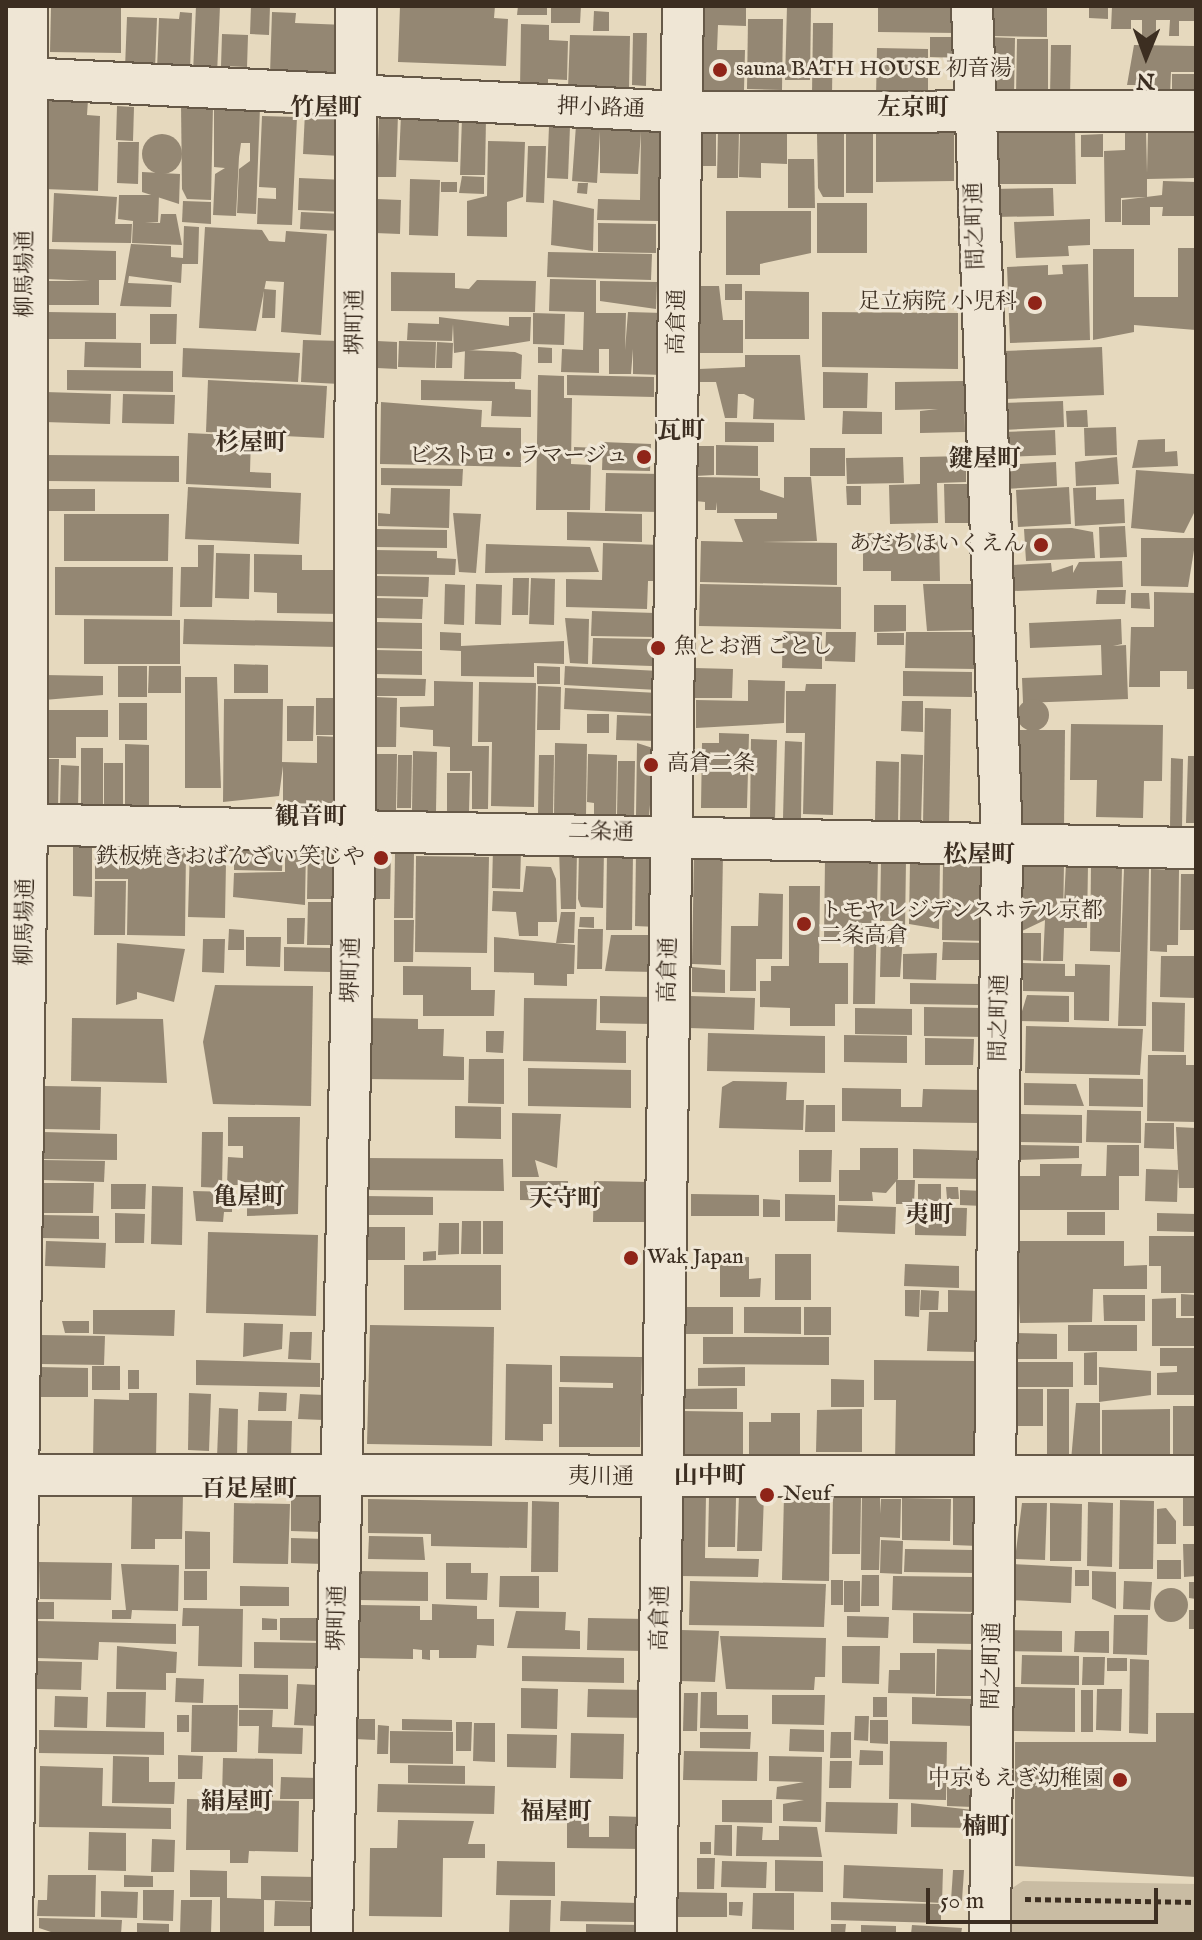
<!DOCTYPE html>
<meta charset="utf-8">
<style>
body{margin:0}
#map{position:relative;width:1202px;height:1940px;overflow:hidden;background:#e6d9be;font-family:"IM FELL English","Noto Serif JP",serif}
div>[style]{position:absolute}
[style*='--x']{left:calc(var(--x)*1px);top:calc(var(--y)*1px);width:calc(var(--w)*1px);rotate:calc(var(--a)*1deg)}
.green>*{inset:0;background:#c9bca3}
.building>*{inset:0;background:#948773}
.round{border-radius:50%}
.path>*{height:5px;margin-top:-2.5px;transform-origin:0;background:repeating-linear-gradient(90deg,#3c2e21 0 6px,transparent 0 10px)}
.roads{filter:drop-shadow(2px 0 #665948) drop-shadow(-2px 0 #665948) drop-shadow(0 2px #665948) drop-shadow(0 -2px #665948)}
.minor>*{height:40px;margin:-20px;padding:0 20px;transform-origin:20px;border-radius:20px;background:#efe6d5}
.dots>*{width:22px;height:22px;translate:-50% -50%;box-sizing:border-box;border:4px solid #efe6d5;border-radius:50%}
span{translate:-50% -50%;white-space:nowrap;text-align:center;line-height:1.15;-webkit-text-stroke:6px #efe6d5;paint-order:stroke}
.poi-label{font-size:22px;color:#3c2e21}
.left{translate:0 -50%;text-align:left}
.right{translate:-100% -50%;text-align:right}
.street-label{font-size:22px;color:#3c2e21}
.neighbourhood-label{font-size:24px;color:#3c2e21;font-weight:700}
.frame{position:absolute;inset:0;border:8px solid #3c2e21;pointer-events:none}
.north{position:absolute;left:1106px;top:16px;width:80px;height:80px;-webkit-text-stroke:6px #efe6d5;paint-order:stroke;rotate:181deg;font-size:22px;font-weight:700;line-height:32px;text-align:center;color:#3c2e21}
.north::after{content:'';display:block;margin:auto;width:28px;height:36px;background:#3c2e21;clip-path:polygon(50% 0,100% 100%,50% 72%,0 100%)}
.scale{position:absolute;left:926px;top:1888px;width:232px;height:36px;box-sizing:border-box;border:4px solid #3c2e21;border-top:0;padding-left:10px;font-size:24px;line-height:28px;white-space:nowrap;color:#3c2e21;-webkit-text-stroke:6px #efe6d5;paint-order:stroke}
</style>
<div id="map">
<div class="green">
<i style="clip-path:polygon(1023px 1881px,1196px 1884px,1196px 1934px,1005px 1934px,1006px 1892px)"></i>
</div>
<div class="building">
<i style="clip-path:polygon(51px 6px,121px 6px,121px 53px,50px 52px)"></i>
<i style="clip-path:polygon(196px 6px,220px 6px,217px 74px,193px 73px)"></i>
<i style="clip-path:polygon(251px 6px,270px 6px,269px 35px,250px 34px)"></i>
<i style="clip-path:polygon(400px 6px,495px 6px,494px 18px,508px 19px,506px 66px,398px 62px)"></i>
<i style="clip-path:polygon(518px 6px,547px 6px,547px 15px,517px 15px)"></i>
<i style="clip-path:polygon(551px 6px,581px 6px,580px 23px,551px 23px)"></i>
<i style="clip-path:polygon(697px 6px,746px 7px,746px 26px,718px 25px,717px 50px,745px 50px,744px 90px,696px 90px)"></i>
<i style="clip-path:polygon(787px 6px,811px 6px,810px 80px,785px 80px)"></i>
<i style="clip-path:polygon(878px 6px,957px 6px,957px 33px,878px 32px)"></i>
<i style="clip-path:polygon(994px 6px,1047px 6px,1047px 37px,993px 36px)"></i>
<i style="clip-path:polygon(1089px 6px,1108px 6px,1108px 19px,1089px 18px)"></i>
<i style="clip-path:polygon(1112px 6px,1196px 6px,1196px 21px,1179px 21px,1179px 36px,1169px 36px,1170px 20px,1156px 20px,1156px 39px,1142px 39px,1142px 20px,1131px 20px,1131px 29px,1111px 29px)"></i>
<i style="clip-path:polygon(594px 11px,609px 12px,609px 31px,593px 31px)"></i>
<i style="clip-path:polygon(180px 12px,192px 13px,190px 71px,157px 70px,159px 18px,179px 19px)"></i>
<i style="clip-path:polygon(272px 12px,296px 13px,295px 23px,346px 25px,343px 77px,270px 74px)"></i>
<i style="clip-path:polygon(127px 17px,157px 18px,155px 69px,125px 68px)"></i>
<i style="clip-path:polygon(748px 19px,783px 19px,782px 90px,747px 89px)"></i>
<i style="clip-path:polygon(813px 23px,833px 23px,832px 95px,812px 94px)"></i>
<i style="clip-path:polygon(521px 24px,549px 25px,549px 40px,568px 41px,567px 80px,548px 79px,548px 89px,520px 88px)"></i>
<i style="clip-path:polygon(633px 33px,647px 33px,646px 86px,632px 85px)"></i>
<i style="clip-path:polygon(222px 34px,248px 35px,247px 67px,221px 66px)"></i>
<i style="clip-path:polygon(570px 35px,630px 36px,629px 89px,568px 88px)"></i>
<i style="clip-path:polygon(930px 37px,958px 37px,958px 58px,930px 57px)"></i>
<i style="clip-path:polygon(986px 37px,1015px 38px,1014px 96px,985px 95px)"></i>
<i style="clip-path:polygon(1017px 39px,1048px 39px,1048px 96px,1016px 96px)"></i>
<i style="clip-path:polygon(1051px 45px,1071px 45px,1070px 97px,1050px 96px)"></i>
<i style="clip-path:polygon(1134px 45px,1196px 46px,1196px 72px,1171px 72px,1170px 95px,1140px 95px,1140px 85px,1127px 85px)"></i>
<i style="clip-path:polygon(877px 48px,928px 49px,928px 98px,876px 97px)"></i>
<i style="clip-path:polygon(1172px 74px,1196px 74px,1196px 96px,1172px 96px)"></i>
<i style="clip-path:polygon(47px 99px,88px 100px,87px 115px,100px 116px,98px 191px,44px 189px)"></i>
<i style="clip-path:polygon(181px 104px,213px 105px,211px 200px,187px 199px,182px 189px)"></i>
<i style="clip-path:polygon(214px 105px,260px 107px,256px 214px,237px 213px,239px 169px,250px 161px,250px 143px,241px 143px,239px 157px,236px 216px,213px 215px,215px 174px,225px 168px,214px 167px)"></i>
<i style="clip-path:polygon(117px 106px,134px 107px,133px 141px,116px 140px)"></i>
<i style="clip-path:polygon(305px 112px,343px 114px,341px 156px,303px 154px)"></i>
<i style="clip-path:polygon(379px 114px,398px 114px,396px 177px,377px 177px)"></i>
<i style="clip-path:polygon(401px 115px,459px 117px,458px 162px,399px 160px)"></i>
<i style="clip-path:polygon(262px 116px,297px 117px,292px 225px,257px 224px,258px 198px,276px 199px,276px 188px,259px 187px)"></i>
<i style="clip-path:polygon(462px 118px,486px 118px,485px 175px,460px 175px)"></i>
<i style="clip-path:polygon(576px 125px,661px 128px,659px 221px,597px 220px,598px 199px,640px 200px,641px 132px,638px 174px,600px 173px,600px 131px,597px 183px,572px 181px)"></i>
<i style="clip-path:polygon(549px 126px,570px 126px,568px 179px,547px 178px)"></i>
<i style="clip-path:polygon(1125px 129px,1146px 129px,1147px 173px,1148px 130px,1195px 130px,1195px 178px,1147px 179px,1147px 197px,1121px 198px,1121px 222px,1105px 222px,1104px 151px,1125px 150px)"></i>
<i style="clip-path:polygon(696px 130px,716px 130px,716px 166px,695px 166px)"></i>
<i style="clip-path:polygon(718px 130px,739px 130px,738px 178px,717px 178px)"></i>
<i style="clip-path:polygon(740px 131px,787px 131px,787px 164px,761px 163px,761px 178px,739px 177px)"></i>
<i style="clip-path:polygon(876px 131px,954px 132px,954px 181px,876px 182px)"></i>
<i style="clip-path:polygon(1075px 131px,1076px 184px,994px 184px,993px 132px)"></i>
<i style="clip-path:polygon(873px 132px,873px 193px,846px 193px,846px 133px)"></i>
<i style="clip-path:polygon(817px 134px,844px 134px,844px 197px,823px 197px,818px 188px)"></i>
<i style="clip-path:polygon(1103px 134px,1103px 157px,1081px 157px,1081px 135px)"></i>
<i class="round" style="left:142px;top:134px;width:40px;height:40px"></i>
<i style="clip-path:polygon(488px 141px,525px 142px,523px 197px,507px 202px,507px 237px,467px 236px,467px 201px,487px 196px)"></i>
<i style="clip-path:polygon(118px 142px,139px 142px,138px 184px,117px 183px)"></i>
<i style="clip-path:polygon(528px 146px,546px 146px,544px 203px,526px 202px)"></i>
<i style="clip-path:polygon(788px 159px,814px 159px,815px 208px,788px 208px)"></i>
<i style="clip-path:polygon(142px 172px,180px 174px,179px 204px,142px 192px)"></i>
<i style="clip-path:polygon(462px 176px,484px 177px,484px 194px,459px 193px)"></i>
<i style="clip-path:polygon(299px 178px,345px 180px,343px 212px,298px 210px)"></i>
<i style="clip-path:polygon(410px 179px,440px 180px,438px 236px,409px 235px)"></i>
<i style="clip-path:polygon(1163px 181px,1196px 182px,1196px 216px,1162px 216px,1163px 207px,1150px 207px,1150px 225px,1122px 225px,1122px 200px,1162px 195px)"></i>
<i style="clip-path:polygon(441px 182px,457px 182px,457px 192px,441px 192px)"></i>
<i style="clip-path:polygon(578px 183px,588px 183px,587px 194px,577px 193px)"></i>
<i style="clip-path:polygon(1053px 188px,1054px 216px,994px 217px,993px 189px)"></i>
<i style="clip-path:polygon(54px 193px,117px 197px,115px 224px,132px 224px,131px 243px,52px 242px)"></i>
<i style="clip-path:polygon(119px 195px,159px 195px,158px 222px,145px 222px,160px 223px,161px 214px,176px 214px,182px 245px,132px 243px,133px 221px,118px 219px)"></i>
<i style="clip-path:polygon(377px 199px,401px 200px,400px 234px,375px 233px)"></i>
<i style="clip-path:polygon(553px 200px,594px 209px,593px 251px,551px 245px)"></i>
<i style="clip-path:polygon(183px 201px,211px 202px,211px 224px,182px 222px)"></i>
<i style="clip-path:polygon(817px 203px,867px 203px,867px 253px,817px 253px)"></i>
<i style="clip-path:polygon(726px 211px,811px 211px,811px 253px,760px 264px,760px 275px,726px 275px)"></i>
<i style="clip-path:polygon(301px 212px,343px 214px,342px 231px,300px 229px)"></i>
<i style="clip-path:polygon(1090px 219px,1090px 245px,1068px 246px,1069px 256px,1016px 258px,1014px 222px)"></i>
<i style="clip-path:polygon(598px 223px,656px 224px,656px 253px,598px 252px)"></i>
<i style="clip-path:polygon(184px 226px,199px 227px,198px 264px,182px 264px,181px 283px,129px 276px,128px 283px,172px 285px,171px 307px,120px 306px,131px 244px,171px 246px,171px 257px,183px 258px)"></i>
<i style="clip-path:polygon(205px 227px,262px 230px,269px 241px,285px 242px,286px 231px,327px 234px,321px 335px,281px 332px,284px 282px,266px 281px,256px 331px,199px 328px)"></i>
<i style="clip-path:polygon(1178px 248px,1196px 248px,1196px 330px,1134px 325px,1134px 332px,1093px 340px,1093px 249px,1134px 249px,1134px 297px,1178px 297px)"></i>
<i style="clip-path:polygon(48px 249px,116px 251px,116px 280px,99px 280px,99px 305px,46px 305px,46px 281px,90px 281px,47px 279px)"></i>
<i style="clip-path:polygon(548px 252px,652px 254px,651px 280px,547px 277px)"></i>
<i style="clip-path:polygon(1088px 264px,1090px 340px,1010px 343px,1007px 267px,1048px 265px,1048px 275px,1063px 274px,1062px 265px)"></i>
<i style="clip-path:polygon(391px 272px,455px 273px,455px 288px,469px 289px,477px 280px,536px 281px,535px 312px,391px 311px)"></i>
<i style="clip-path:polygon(550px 279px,596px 280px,596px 313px,626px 313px,625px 350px,628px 312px,663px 313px,663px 375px,633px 374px,633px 349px,631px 374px,609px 374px,609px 349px,599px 349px,599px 373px,561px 372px,562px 349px,583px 350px,584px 312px,549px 311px)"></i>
<i style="clip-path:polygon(600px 281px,657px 282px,656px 309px,600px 301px)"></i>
<i style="clip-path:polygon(725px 284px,742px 284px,742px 300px,725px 300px)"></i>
<i style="clip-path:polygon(698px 286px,719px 286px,723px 320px,743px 320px,743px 353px,694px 353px)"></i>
<i style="clip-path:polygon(264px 289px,276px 290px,275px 318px,262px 318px)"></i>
<i style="clip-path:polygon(745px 291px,809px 292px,809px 339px,745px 339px)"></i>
<i style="clip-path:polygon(47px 312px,116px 313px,116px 339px,47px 339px)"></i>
<i style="clip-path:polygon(822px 312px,958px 313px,958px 369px,822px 367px)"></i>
<i style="clip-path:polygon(533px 313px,565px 314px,564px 345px,533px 344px)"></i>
<i style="clip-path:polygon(150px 314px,177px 314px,176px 344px,150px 344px)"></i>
<i style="clip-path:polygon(439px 317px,509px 326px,509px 317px,531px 317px,530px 341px,454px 353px,453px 324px,452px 341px,407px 340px,408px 323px,439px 324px)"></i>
<i style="clip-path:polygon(303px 340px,342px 341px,340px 384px,301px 382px)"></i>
<i style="clip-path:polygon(377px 341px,397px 342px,397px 369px,377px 368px)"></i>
<i style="clip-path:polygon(399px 341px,436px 342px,435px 368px,398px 367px)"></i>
<i style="clip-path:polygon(85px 342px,141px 343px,141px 368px,84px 367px)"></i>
<i style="clip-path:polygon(437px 342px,453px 343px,452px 368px,436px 368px)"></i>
<i style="clip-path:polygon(538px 347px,552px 348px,552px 363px,538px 363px)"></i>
<i style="clip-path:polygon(1102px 347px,1104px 395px,1006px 399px,1004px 351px)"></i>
<i style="clip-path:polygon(183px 348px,300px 353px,298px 382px,182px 377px)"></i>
<i style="clip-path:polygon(465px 350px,515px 352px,522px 355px,521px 379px,464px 379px)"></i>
<i style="clip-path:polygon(745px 355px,800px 355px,805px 420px,753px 419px,754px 399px,744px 394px,738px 394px,737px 418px,725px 418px,716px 382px,699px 382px,699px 369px,745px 367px)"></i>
<i style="clip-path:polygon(67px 370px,173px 371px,173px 392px,67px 390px)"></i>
<i style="clip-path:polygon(823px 372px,868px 373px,867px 408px,823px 408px)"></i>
<i style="clip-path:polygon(538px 375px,564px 376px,564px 398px,572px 398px,571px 464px,591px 465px,590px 510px,536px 510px)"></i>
<i style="clip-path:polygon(567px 375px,654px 377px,654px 397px,567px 395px)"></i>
<i style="clip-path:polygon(208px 380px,327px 386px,324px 438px,206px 432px)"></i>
<i style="clip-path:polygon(421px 380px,515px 382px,515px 389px,531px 390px,531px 417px,491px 416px,492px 401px,421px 400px)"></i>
<i style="clip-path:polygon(964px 381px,965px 432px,920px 433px,920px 411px,938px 409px,895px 410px,895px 382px)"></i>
<i style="clip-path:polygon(45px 392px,111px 394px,110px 424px,44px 422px)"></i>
<i style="clip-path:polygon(123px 394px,175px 395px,174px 424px,122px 423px)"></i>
<i style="clip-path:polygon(1063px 401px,1064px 427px,1003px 430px,1002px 403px)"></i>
<i style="clip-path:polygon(381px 402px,482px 410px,481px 427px,521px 428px,521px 467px,380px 464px)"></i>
<i style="clip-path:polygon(1087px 410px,1088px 427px,1067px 427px,1066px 411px)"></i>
<i style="clip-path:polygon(843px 411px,882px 412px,882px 434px,842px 434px)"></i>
<i style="clip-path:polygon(725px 422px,774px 423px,774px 442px,725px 442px)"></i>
<i style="clip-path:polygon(1116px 427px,1117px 455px,1085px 456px,1084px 428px)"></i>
<i style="clip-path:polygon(1055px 430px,1056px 455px,1003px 457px,1002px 432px)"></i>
<i style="clip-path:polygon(188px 433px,251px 436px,250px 472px,271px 473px,271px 488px,186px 484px)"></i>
<i style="clip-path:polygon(1165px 439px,1165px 452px,1177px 451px,1178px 466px,1132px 468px,1138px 440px)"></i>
<i style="clip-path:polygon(603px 442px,651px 444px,650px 471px,602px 470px)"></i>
<i style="clip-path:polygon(716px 445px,758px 446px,758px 476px,716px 475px)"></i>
<i style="clip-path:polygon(695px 446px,714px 446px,714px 475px,695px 476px)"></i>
<i style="clip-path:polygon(574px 447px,600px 448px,600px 458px,574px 457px)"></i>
<i style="clip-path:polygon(810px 448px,845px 448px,845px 476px,810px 476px)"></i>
<i style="clip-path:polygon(46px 455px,179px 456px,179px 482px,45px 481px)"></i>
<i style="clip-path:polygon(966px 456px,966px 482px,937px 483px,938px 523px,890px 524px,889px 485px,920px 484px,920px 457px)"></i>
<i style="clip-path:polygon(903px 457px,904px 483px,847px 484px,846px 458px)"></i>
<i style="clip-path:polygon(1117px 457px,1119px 484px,1076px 486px,1075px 462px)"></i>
<i style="clip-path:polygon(1056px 462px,1057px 486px,1005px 489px,1004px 465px)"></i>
<i style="clip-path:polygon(381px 468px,463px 469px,462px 486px,381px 485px)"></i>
<i style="clip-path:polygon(1136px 470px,1194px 474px,1196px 509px,1184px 533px,1131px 528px)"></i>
<i style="clip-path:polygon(606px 473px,661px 474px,659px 512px,605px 511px)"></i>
<i style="clip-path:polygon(695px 477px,760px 478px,760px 490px,784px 498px,784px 477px,811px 477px,817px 541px,758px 542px,837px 543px,837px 585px,700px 582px,701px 541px,743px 542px,734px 519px,777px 519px,777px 513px,717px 513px,717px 502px,716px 510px,705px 510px,705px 502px,695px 501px)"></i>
<i style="clip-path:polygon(944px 484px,971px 484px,972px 523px,945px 523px)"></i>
<i style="clip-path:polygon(846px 486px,861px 486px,861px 505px,847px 505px)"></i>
<i style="clip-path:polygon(188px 487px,301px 493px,299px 544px,185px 539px)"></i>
<i style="clip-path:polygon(1069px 487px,1071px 524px,1018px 527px,1016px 490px)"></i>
<i style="clip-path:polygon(1096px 487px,1096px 500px,1124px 499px,1125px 523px,1075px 526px,1073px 488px)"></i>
<i style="clip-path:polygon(391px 488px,450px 489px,449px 528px,378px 526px,378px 513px,390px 514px)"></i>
<i style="clip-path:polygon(44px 489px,95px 489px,95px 511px,44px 511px)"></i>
<i style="clip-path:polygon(567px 512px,642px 514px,642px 542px,567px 540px)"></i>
<i style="clip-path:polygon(453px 513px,481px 514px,476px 573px,459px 572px)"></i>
<i style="clip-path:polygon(64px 514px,169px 514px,168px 561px,64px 561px)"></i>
<i style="clip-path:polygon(1125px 526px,1127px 557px,1100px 558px,1099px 527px)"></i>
<i style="clip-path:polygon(1072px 528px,1093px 532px,1095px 558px,1026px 561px,1024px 529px)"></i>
<i style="clip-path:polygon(375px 529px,447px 530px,447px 548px,375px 547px)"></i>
<i style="clip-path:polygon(863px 533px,939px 533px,940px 581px,891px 581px,891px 571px,863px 571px)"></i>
<i style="clip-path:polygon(1141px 538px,1196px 538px,1188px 587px,1141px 586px)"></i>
<i style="clip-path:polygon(603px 543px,661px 545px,660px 581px,648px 581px,647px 609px,566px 607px,566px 579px,602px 580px)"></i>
<i style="clip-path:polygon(486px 544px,590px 547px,599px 572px,485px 573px)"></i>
<i style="clip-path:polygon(198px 545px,214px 545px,212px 607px,180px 607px,181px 567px,198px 567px)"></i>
<i style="clip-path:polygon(375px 550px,437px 551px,437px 558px,456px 559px,455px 575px,375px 574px)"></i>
<i style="clip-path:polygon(216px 553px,250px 554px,249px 599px,215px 598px)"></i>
<i style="clip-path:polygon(254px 554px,302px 555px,302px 570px,342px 570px,342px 614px,277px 613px,277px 593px,254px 592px)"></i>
<i style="clip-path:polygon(1122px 561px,1123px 587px,1013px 591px,1012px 565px,1051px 563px,1052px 572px,1073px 565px,1073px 573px,1079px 562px)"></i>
<i style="clip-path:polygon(55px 567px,173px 567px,172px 616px,55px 615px)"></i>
<i style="clip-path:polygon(376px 576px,429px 577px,428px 597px,376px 596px)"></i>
<i style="clip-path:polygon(513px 578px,529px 578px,528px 615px,512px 615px)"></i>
<i style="clip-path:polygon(531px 578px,555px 579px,554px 625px,529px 624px)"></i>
<i style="clip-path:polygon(445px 584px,465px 585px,464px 625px,444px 624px)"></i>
<i style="clip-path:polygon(476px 584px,502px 585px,501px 625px,475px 624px)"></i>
<i style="clip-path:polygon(700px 584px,841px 587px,841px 629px,699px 626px)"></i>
<i style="clip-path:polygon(923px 584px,975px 584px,976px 630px,927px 631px)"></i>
<i style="clip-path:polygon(1097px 590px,1126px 590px,1125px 604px,1096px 604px)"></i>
<i style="clip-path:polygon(1154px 592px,1196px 593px,1196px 689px,1187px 689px,1187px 671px,1160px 671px,1160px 687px,1129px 687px,1131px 627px,1154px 627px)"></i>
<i style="clip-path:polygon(1131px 593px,1149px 593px,1150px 609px,1131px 608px)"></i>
<i style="clip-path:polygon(376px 598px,423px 599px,422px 619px,376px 618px)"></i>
<i style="clip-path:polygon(874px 605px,906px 605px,906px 631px,874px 632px)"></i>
<i style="clip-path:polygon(592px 611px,655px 613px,655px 637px,591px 636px)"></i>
<i style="clip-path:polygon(565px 618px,589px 619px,588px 664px,570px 663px)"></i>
<i style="clip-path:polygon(84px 619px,180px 620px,180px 664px,84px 664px)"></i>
<i style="clip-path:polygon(184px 619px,339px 622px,338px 647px,183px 644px)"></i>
<i style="clip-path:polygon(1121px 619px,1122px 644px,1113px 646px,1126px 645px,1128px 699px,1023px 703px,1022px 678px,1102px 675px,1101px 645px,1030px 648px,1029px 623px)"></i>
<i style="clip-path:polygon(376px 622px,422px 623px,422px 649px,375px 648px)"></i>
<i style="clip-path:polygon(783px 631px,822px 632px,822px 669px,782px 668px)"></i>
<i style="clip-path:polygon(440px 632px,461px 633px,461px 646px,564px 641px,564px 664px,534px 663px,534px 677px,461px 676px,461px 651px,440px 650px)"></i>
<i style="clip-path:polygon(826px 632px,856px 632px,855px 662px,825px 661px)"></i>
<i style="clip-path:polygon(906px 632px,976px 632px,976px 669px,905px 668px)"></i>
<i style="clip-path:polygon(877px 633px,904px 633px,904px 645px,877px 645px)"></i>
<i style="clip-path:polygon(593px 638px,653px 639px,652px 666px,592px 664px)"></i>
<i style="clip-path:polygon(375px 650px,422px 651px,422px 675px,375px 674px)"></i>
<i style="clip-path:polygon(234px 664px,268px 665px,268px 693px,234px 693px)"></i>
<i style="clip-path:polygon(118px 666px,147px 666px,147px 697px,118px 697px)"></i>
<i style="clip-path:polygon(149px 666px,181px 666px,181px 693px,148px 693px)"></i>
<i style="clip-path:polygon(537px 666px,560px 667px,560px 684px,537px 684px)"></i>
<i style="clip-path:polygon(565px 666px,659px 671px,658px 690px,564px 685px)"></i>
<i style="clip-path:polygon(694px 668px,733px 669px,732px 698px,693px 698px)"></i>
<i style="clip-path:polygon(903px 671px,972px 672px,972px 697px,903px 696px)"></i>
<i style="clip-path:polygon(44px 675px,103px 676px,103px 695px,44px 700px)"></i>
<i style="clip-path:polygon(185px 677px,217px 677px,221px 788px,185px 788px)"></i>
<i style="clip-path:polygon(376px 678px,426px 679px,425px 696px,376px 696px)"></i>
<i style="clip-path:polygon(748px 680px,785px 681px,784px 723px,696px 728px,696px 700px,748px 701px)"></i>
<i style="clip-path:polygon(434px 681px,473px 682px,472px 746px,489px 746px,488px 809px,472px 809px,472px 771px,450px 771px,450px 747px,433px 746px,433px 730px,400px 727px,400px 707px,434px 706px)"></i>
<i style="clip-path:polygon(479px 682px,536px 683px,534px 807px,491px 806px,492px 742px,478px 742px)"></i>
<i style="clip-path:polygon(806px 684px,836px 684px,833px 815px,803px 814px,805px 733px,786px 733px,786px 691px,805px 691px)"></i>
<i style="clip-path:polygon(538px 686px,561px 687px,560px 730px,537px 730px)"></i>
<i style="clip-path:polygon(565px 688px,658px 693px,657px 714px,564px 709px)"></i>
<i style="clip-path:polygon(375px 697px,397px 698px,396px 747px,375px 747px)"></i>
<i style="clip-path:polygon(316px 698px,341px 698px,341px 735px,316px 735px)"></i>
<i style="clip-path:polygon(224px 699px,283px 699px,282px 762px,317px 763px,317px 736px,339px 737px,338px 810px,283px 808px,283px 766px,279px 796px,223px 802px)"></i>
<i class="round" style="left:1017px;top:699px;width:32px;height:32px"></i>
<i style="clip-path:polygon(902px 701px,923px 701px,923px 732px,901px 731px)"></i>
<i style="clip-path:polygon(119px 703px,147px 703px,147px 740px,119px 740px)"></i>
<i style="clip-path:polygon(287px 706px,314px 706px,313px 741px,287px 741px)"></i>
<i style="clip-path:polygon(925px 708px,951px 709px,949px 825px,923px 825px)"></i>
<i style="clip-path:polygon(45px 710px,108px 710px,108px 737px,76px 737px,76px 758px,44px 758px)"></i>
<i style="clip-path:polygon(587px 714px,609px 714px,609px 733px,587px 733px)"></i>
<i style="clip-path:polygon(617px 715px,658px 716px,658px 741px,616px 740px)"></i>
<i style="clip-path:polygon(1071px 724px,1163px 725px,1162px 781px,1144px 781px,1143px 818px,1096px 817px,1097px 780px,1070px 780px)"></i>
<i style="clip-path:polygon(1016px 730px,1065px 730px,1064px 830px,1016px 829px)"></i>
<i style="clip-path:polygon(719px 733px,749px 734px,747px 808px,701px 808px,702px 743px,719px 743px)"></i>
<i style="clip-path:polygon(751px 739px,777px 740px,775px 819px,750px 818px)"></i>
<i style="clip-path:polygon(785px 741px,802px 742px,801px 819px,783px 818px)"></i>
<i style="clip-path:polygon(555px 743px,587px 744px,586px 815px,554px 815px)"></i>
<i style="clip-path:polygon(637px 743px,659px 750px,658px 805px,650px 805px,649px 816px,636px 816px)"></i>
<i style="clip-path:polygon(125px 744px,149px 745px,149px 809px,125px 809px)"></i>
<i style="clip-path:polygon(81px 748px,103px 748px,103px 808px,81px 808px)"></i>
<i style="clip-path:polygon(413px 751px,437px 752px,436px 812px,412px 812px)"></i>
<i style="clip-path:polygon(375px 754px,397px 754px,396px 810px,373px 810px)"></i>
<i style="clip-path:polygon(588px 754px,617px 755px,616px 816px,594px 815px,594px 803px,587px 802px)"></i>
<i style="clip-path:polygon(901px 754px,923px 755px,921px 825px,900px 824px)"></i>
<i style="clip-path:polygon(398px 755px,412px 755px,411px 808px,397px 808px)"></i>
<i style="clip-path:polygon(539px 755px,554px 755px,553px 814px,538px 814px)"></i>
<i style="clip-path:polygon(1188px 756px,1196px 756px,1196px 823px,1186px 823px)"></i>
<i style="clip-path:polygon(1171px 758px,1183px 759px,1182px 828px,1170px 828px)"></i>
<i style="clip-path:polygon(44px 759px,59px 759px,58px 807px,44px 807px)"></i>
<i style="clip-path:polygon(618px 761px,635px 761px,634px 816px,617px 816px)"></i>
<i style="clip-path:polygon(876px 761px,899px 762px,898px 822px,875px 822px)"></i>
<i style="clip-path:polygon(104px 763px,123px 763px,123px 805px,104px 805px)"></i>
<i style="clip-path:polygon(61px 765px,79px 766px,78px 808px,60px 808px)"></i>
<i style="clip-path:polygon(447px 773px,470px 773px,469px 811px,447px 811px)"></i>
<i style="clip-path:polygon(73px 845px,92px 845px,92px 897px,73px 896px)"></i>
<i style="clip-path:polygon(95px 846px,186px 847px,185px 936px,127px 935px,128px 879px,95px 879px)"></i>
<i style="clip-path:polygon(190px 846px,214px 847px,214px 862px,226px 862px,225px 918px,188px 917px)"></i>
<i style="clip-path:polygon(234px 846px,283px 847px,282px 871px,234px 870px)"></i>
<i style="clip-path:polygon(308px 846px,338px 846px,337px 899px,307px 899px)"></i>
<i style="clip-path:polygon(285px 847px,306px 847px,305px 905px,233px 897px,234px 873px,285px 872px)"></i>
<i style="clip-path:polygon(559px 848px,577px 849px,576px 909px,561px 909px)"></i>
<i style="clip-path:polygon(493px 849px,521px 849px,520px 889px,492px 888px)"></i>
<i style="clip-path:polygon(579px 849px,604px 849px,603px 908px,581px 907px,578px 899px)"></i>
<i style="clip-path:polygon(371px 850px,391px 851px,390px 899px,371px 899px)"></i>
<i style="clip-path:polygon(607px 852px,633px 853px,632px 930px,606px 930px)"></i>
<i style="clip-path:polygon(636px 852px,658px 853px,657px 927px,635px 926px)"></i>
<i style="clip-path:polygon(395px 853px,414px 853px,413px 918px,394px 918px)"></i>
<i style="clip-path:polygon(694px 854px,723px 854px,721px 965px,692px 964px)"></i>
<i style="clip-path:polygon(416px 856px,489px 857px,487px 953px,415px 952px)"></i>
<i style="clip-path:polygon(825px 859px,878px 860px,875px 1004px,853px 1004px,854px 940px,824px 940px)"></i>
<i style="clip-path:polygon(881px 860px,906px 860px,905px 930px,899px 921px,880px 921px)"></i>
<i style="clip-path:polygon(910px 860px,940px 860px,939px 929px,909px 924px)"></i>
<i style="clip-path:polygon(943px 862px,990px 863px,988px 941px,942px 940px)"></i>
<i style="clip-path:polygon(1023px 862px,1064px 863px,1063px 922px,1066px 863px,1088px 864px,1087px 928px,1064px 928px,1063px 961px,1043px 961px,1045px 920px,1022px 931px)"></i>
<i style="clip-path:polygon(526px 866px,551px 867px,556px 879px,557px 922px,538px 922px,538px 936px,519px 936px,516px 912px,492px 911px,493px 891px,523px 892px)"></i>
<i style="clip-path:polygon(1091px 866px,1122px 867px,1120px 952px,1090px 951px)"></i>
<i style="clip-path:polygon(1124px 869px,1149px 869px,1146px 1026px,1118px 1026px)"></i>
<i style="clip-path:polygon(1151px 869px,1179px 870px,1178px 945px,1167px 945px,1167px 952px,1150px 951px)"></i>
<i style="clip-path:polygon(1181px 874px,1196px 874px,1196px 930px,1180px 930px)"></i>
<i style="clip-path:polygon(95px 881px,126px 881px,125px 935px,94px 935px)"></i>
<i style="clip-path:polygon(789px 886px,820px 886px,819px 963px,848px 963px,848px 1004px,835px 1004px,835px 1026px,790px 1026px,790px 1008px,760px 1007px,760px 981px,771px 981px,771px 966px,789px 966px)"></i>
<i style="clip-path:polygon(759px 893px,783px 894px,782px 959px,756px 959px,756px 991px,730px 991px,731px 926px,758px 926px)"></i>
<i style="clip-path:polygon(308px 902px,335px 902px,335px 945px,307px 945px)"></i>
<i style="clip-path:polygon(561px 912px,575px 912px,574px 943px,556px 943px)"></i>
<i style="clip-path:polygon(580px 917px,594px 917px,594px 928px,579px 927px)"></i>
<i style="clip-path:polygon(287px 918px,305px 918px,304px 944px,287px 944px)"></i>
<i style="clip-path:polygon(394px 920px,414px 920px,413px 962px,394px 962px)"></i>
<i style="clip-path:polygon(229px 929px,244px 930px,244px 950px,228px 950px)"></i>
<i style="clip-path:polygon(578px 929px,603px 929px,602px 969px,577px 969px)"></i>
<i style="clip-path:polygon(1021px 933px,1041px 933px,1041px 961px,1020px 960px)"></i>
<i style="clip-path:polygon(611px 935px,656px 935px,655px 972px,605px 971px)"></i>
<i style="clip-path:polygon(881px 935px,903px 936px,900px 977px,880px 977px)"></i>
<i style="clip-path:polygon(246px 937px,281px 937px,280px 967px,246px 966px)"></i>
<i style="clip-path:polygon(494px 937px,575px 945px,574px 974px,567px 974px,567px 986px,534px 985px,534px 973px,494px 972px)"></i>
<i style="clip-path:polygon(203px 939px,225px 939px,224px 973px,202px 972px)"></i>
<i style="clip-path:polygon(943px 942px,988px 943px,988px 960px,942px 960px)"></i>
<i style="clip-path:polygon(117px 943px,185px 949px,174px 1002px,137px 992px,137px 999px,116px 1005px)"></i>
<i style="clip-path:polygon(284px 947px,331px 948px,331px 972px,284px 971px)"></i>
<i style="clip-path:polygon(937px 953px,936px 980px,903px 979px,903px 954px)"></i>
<i style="clip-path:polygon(1161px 956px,1196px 956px,1196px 998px,1160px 997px)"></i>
<i style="clip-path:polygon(1023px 963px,1065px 964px,1065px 976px,1075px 976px,1075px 964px,1110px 965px,1109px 1021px,1074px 1020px,1074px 992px,1023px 991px)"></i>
<i style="clip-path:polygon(403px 966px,471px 967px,471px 990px,495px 990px,494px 1016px,423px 1016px,423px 995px,403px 995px)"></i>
<i style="clip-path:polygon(692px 967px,725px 970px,725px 993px,692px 992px)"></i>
<i style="clip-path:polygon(910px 983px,980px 984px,980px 1005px,910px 1004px)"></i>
<i style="clip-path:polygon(215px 985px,313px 986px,311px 1106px,213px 1104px,203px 1042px)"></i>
<i style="clip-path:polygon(1027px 995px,1069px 996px,1069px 1022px,1019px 1021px)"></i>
<i style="clip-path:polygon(600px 996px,653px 997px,652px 1024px,600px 1023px)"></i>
<i style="clip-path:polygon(689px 996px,755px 998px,754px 1030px,689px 1028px)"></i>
<i style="clip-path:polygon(524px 998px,597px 999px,596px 1030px,626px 1031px,626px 1063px,523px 1061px)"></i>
<i style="clip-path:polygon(1152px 1002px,1185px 1003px,1184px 1052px,1152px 1051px)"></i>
<i style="clip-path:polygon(924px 1007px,986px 1008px,985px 1037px,924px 1036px)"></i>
<i style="clip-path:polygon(855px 1008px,912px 1009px,912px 1035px,855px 1034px)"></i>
<i style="clip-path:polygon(72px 1018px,163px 1019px,167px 1083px,71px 1081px)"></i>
<i style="clip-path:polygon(366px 1018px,418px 1019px,418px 1029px,444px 1029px,443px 1056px,464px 1057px,464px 1080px,365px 1079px)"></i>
<i style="clip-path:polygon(1026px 1026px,1143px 1029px,1140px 1075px,1025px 1073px)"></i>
<i style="clip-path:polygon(486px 1031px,504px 1031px,503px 1053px,486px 1052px)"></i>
<i style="clip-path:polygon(708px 1033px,825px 1036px,825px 1073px,707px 1071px)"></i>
<i style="clip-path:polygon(844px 1035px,907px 1036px,907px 1063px,844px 1062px)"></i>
<i style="clip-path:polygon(925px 1038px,974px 1039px,973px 1065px,925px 1065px)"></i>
<i style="clip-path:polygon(1148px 1055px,1186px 1055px,1186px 1065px,1196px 1065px,1196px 1122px,1147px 1121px)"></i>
<i style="clip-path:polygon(469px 1059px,504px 1059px,504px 1104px,468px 1103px)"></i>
<i style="clip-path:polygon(528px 1068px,631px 1070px,631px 1108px,528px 1106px)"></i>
<i style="clip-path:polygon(1089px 1078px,1143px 1079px,1143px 1107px,1089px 1106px)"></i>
<i style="clip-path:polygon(733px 1081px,787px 1082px,786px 1100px,804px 1100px,803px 1130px,719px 1128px,722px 1087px)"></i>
<i style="clip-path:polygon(1024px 1083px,1076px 1084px,1084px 1106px,1024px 1105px)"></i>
<i style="clip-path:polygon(45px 1086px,101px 1087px,100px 1130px,44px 1129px)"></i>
<i style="clip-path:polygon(842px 1088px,901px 1089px,901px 1107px,922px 1107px,923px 1089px,981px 1090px,981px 1123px,842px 1121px)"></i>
<i style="clip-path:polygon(806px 1105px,835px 1105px,835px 1132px,805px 1132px)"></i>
<i style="clip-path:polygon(455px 1106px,501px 1107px,501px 1139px,455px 1138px)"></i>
<i style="clip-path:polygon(1087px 1110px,1141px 1111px,1141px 1143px,1086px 1142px)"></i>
<i style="clip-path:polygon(512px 1113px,561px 1114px,557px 1168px,535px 1160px,539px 1177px,512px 1177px)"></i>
<i style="clip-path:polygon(1020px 1114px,1082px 1115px,1082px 1143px,1019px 1142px)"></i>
<i style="clip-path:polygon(228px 1117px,300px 1117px,298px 1214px,247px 1216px,247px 1185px,227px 1185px,228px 1157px,243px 1158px,243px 1146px,228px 1146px)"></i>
<i style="clip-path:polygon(1145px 1123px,1174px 1123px,1174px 1149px,1144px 1148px)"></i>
<i style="clip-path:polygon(1176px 1127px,1196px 1128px,1196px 1188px,1179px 1188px)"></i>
<i style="clip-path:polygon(43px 1132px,117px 1134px,117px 1160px,43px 1159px)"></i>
<i style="clip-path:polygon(202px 1132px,223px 1132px,222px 1188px,201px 1187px)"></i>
<i style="clip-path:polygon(1019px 1145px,1079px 1146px,1079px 1158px,1018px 1160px)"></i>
<i style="clip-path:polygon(1107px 1145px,1139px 1145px,1139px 1176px,1119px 1176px,1119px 1210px,1019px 1210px,1018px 1176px,1040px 1176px,1040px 1164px,1082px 1164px,1081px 1176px,1106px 1176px)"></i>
<i style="clip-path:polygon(860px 1148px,898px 1148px,898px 1179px,886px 1193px,872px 1192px,873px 1201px,839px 1201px,839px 1170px,860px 1170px)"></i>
<i style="clip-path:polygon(913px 1149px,984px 1151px,984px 1179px,913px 1178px)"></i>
<i style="clip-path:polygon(799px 1150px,832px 1150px,831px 1182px,799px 1182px)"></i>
<i style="clip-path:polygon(365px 1158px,503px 1159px,504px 1191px,365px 1190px)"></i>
<i style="clip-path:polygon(43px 1160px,105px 1161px,104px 1182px,43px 1180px)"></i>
<i style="clip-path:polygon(1146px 1169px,1178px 1170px,1177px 1202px,1145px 1201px)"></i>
<i style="clip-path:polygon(896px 1180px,915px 1180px,914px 1204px,896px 1204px)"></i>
<i style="clip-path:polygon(520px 1181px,568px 1181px,567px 1201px,520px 1200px)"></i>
<i style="clip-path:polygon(594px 1181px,650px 1182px,649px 1222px,593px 1222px)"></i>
<i style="clip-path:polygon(42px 1183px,94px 1183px,93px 1213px,42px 1213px)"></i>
<i style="clip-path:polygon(111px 1184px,146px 1184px,145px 1209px,111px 1209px)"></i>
<i style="clip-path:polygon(918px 1184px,941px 1184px,941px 1202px,918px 1202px)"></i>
<i style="clip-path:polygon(152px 1186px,183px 1187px,182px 1245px,151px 1244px)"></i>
<i style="clip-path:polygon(946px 1187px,958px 1187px,959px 1199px,947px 1199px)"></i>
<i style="clip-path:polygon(960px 1190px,984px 1191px,983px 1206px,960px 1205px)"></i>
<i style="clip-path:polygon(193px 1191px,232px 1192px,232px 1212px,224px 1212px,223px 1222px,196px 1221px)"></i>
<i style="clip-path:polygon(691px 1194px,759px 1195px,759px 1216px,691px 1216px)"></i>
<i style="clip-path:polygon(785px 1194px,835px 1195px,835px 1221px,785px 1221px)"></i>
<i style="clip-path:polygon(364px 1196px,433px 1197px,433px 1215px,364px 1215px)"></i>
<i style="clip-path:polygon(763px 1199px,780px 1200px,780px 1217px,763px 1217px)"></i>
<i style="clip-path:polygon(838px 1205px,896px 1207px,895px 1234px,837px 1232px)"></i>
<i style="clip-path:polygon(915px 1207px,967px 1208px,966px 1236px,915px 1235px)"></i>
<i style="clip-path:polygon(1067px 1212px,1105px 1212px,1105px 1235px,1067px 1235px)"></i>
<i style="clip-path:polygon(115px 1213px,145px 1214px,144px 1243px,115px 1243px)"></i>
<i style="clip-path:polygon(1157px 1213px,1196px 1214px,1196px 1232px,1157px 1231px)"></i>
<i style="clip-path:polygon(42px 1215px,99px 1216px,99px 1239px,42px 1238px)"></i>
<i style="clip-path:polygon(462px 1221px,481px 1221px,481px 1254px,461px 1254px)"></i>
<i style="clip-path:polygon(483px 1221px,503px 1221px,503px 1254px,483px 1254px)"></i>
<i style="clip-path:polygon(439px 1223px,459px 1223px,459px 1254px,438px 1255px)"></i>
<i style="clip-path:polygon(365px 1227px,405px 1227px,405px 1260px,365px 1260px)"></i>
<i style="clip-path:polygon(208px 1232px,318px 1235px,316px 1316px,206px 1313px)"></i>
<i style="clip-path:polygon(1149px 1236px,1196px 1236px,1196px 1293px,1161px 1293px,1161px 1266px,1149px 1266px)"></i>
<i style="clip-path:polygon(46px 1241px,106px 1243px,105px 1268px,45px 1266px)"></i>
<i style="clip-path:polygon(1016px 1241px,1124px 1241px,1124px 1266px,1147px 1265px,1147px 1289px,1093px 1289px,1092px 1322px,1020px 1323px)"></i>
<i style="clip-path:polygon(436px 1251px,436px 1260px,423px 1261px,423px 1252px)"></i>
<i style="clip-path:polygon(775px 1254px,811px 1254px,811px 1300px,775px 1300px)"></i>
<i style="clip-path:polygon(720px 1257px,749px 1257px,749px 1279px,761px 1278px,760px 1297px,720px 1297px)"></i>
<i style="clip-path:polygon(905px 1264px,959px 1266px,959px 1288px,904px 1286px)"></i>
<i style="clip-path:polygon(404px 1265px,501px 1265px,501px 1310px,404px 1310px)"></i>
<i style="clip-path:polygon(905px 1290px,920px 1290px,919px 1317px,905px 1316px)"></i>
<i style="clip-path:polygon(921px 1290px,939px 1291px,938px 1310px,920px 1310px)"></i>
<i style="clip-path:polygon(948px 1290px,982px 1291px,980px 1352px,927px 1351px,929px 1312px,948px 1312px)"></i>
<i style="clip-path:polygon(1181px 1294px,1196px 1295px,1196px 1316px,1181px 1316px)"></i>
<i style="clip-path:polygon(1103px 1295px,1145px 1295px,1145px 1321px,1104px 1321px)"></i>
<i style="clip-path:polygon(1176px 1298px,1176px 1318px,1196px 1318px,1196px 1346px,1152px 1346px,1152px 1299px)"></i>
<i style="clip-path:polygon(685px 1307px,733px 1307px,733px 1334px,685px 1334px)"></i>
<i style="clip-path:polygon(744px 1307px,801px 1307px,801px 1334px,744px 1333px)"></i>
<i style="clip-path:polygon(804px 1307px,831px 1307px,831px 1335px,804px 1335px)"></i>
<i style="clip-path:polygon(93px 1310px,175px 1310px,174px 1336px,93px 1334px)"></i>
<i style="clip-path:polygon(62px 1321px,89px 1321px,89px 1333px,65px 1333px)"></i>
<i style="clip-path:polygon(244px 1323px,283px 1324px,282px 1349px,243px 1357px)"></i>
<i style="clip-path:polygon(370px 1325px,494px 1327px,492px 1446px,367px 1444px)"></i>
<i style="clip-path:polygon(1068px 1325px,1137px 1325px,1137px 1351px,1068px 1351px)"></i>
<i style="clip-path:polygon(290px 1332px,312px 1332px,311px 1360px,288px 1359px)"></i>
<i style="clip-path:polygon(1016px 1333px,1057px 1334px,1057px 1359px,1016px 1359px)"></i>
<i style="clip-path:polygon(41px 1335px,105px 1336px,104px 1365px,41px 1364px)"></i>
<i style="clip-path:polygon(703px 1337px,829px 1337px,829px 1365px,703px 1364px)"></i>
<i style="clip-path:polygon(1160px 1348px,1196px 1348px,1196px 1395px,1157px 1395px,1157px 1373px,1177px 1372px,1177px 1366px,1160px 1366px)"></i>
<i style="clip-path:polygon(1097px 1352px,1097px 1385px,1084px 1385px,1084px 1353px)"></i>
<i style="clip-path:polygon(560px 1356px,642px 1357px,640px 1447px,559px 1447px,559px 1387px,613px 1388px,613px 1383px,560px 1382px)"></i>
<i style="clip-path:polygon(196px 1360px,320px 1363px,320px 1387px,196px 1385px)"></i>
<i style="clip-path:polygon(874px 1360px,976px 1361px,976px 1463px,895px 1463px,896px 1400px,874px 1400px)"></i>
<i style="clip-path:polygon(1016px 1362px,1073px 1362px,1073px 1387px,1016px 1387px)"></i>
<i style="clip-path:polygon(506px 1364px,552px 1365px,552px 1424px,543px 1424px,543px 1441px,505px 1440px)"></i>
<i style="clip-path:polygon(92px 1366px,120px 1366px,120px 1390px,92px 1390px)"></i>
<i style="clip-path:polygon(39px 1367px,88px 1368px,88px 1397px,39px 1397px)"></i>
<i style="clip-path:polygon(745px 1367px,745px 1386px,698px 1386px,698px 1368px)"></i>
<i style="clip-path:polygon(1099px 1367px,1151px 1371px,1151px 1395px,1099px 1402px)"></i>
<i style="clip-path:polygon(128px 1370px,139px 1370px,139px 1389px,128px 1389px)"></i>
<i style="clip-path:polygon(831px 1379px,864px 1380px,864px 1407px,831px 1407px)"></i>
<i style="clip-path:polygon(737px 1388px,737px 1409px,683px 1409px,683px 1389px)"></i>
<i style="clip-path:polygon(1017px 1389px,1043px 1389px,1043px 1426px,1017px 1426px)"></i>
<i style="clip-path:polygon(1047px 1389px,1069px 1389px,1069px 1460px,1047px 1461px)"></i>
<i style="clip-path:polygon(259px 1392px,287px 1393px,286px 1411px,258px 1411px)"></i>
<i style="clip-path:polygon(129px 1393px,157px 1393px,156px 1461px,93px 1460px,94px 1399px,129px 1400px)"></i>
<i style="clip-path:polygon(189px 1393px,211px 1394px,209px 1451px,188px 1450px)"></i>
<i style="clip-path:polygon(300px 1394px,325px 1395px,324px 1420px,298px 1419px)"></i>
<i style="clip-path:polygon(1076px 1403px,1100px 1403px,1100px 1461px,1071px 1461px)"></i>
<i style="clip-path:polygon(1173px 1406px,1196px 1406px,1196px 1459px,1173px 1459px)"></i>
<i style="clip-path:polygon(219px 1408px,238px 1409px,237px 1457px,217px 1457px)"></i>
<i style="clip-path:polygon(862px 1409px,862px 1452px,816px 1452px,817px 1410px)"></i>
<i style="clip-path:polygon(1170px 1409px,1170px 1463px,1102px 1463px,1102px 1410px)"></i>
<i style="clip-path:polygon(682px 1411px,743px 1412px,743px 1461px,682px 1461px)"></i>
<i style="clip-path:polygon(771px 1413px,800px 1413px,800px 1463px,749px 1461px,749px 1422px,771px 1422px)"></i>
<i style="clip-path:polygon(248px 1420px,292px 1421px,291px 1458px,247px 1457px)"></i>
<i style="clip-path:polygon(291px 1490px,322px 1490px,321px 1532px,291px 1531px)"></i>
<i style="clip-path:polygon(183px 1494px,182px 1539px,155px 1539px,155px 1549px,131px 1549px,132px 1495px)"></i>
<i style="clip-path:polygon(682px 1494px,706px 1495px,705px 1558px,759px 1559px,758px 1577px,681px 1576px)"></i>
<i style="clip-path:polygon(739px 1494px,764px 1494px,762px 1551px,737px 1551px)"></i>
<i style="clip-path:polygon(1183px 1494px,1196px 1494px,1196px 1526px,1183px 1526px)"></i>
<i style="clip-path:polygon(784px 1495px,830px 1496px,829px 1581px,782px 1580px)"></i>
<i style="clip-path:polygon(833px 1496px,861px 1497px,860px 1554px,832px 1554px)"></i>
<i style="clip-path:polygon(862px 1496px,880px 1496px,880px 1514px,881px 1499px,901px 1499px,900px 1538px,880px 1537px,879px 1570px,861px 1570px)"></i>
<i style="clip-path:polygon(709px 1497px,736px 1498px,735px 1547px,708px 1547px)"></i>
<i style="clip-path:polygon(953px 1497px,979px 1498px,978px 1546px,953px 1545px)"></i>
<i style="clip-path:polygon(902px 1498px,951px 1499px,950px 1541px,902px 1540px)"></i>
<i style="clip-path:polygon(368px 1499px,528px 1502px,527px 1548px,431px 1546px,431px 1534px,368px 1533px)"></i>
<i style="clip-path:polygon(1120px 1500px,1154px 1501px,1153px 1569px,1119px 1569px)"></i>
<i style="clip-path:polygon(532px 1501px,559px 1502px,558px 1572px,531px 1572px)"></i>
<i style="clip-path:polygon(1088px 1502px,1113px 1503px,1112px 1567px,1087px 1566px)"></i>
<i style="clip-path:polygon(234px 1503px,290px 1504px,288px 1564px,233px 1563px)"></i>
<i style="clip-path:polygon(1022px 1503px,1047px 1503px,1045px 1560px,1015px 1559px)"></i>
<i style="clip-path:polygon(1050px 1503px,1082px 1504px,1081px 1561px,1050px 1561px)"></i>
<i style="clip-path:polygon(1166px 1508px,1176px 1521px,1176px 1544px,1157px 1544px,1157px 1509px)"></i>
<i style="clip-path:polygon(185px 1531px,210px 1532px,210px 1569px,185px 1569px)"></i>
<i style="clip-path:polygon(369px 1536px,423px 1537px,425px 1560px,368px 1559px)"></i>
<i style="clip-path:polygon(291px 1538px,325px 1539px,324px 1564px,291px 1563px)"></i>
<i style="clip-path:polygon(881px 1540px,903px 1541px,902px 1574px,880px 1573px)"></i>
<i style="clip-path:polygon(1183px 1544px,1196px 1544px,1196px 1576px,1184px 1577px)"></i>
<i style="clip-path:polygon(905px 1549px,974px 1550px,973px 1573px,904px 1572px)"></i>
<i style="clip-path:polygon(1157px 1560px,1181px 1560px,1181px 1579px,1157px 1579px)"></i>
<i style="clip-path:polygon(39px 1562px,112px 1563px,111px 1600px,40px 1599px)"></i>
<i style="clip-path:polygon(446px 1563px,471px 1563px,471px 1573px,488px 1573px,487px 1600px,446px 1599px)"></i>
<i style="clip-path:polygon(121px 1564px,179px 1565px,178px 1611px,132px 1610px,131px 1619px,112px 1619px,112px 1610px,126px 1610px)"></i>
<i style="clip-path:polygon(1011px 1564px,1072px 1567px,1071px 1603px,1010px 1600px)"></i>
<i style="clip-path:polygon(1075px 1570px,1089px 1570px,1089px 1586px,1075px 1586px)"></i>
<i style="clip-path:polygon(184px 1571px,207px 1571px,207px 1600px,184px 1600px)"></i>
<i style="clip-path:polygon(359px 1571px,428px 1572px,428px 1601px,358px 1600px)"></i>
<i style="clip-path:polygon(1092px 1571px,1116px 1572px,1116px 1609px,1092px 1599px)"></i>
<i style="clip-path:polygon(862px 1575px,879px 1575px,879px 1606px,861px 1606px)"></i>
<i style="clip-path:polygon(500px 1576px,539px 1576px,539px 1608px,499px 1607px)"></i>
<i style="clip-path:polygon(893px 1576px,976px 1577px,976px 1612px,892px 1610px)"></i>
<i style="clip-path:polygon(831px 1580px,843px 1580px,843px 1605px,831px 1605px)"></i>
<i style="clip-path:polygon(690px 1581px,826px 1584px,824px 1627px,689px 1625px)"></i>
<i style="clip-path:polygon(844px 1581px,860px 1581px,860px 1612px,844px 1612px)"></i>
<i style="clip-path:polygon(1124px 1581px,1152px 1582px,1150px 1610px,1123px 1609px)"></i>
<i style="clip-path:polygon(1189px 1582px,1196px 1582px,1196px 1599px,1189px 1598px)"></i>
<i style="clip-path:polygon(240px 1586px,289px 1587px,289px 1606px,240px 1606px)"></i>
<i class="round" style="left:1154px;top:1588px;width:34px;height:34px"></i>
<i style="clip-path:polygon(36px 1602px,54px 1602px,54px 1619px,36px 1619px)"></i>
<i style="clip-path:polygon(432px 1604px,477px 1606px,477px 1619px,494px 1619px,494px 1646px,477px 1645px,476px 1658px,439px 1658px,439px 1650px,430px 1650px,430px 1660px,422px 1659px,422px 1650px,413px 1649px,413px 1659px,359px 1658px,360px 1605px,420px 1606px,420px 1620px,432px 1620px)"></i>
<i style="clip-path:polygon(183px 1608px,243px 1609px,242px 1667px,198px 1666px,199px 1626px,182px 1626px)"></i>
<i style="clip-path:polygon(1189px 1610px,1196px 1610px,1196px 1629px,1189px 1629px)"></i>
<i style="clip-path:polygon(516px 1611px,566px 1612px,565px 1630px,580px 1631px,580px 1649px,507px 1648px)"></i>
<i style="clip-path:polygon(913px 1613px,977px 1614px,977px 1644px,913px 1643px)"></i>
<i style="clip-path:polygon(1114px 1615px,1148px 1615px,1147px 1655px,1113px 1654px)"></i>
<i style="clip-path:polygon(847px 1616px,889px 1617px,888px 1638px,847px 1637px)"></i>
<i style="clip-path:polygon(262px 1618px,277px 1619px,277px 1630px,262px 1630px)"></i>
<i style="clip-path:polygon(280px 1618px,322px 1618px,322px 1641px,280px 1640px)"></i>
<i style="clip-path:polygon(588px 1618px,646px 1619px,645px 1651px,587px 1650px)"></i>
<i style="clip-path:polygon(37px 1621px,176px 1624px,176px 1644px,99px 1642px,98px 1660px,36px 1658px)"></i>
<i style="clip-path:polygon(681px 1630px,719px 1631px,715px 1682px,679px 1681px)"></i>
<i style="clip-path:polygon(1009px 1630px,1062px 1631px,1062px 1652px,1009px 1651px)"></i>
<i style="clip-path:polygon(1075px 1631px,1109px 1631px,1109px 1653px,1074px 1652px)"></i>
<i style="clip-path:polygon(720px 1636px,826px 1638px,825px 1677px,815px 1677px,814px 1690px,726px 1689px)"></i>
<i style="clip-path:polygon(254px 1642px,322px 1643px,321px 1669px,254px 1668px)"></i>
<i style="clip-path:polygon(117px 1646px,177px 1652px,176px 1673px,166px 1673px,166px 1690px,116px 1689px)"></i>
<i style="clip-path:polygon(842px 1646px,880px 1646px,879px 1684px,842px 1683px)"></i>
<i style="clip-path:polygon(937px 1649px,975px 1650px,974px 1696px,936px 1696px)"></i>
<i style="clip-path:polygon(900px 1653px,935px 1653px,935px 1694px,888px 1693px,889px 1670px,900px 1670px)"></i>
<i style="clip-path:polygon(1022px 1655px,1079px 1656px,1079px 1685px,1021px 1684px)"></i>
<i style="clip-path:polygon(522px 1656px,624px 1658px,624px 1683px,522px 1681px)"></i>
<i style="clip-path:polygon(1083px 1657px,1105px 1657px,1104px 1685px,1082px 1685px)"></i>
<i style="clip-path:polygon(1107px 1658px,1127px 1658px,1127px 1671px,1107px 1671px)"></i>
<i style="clip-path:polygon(1130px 1659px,1149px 1660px,1148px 1734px,1129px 1733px)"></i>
<i style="clip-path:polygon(37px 1661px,82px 1662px,81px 1690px,36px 1689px)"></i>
<i style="clip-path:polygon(239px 1674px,288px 1675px,288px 1709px,239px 1708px)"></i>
<i style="clip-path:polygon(176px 1678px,204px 1679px,203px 1703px,175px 1702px)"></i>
<i style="clip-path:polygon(297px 1684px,317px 1685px,318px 1726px,294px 1725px)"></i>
<i style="clip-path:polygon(1011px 1687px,1075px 1688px,1075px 1732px,1011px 1731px)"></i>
<i style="clip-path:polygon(521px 1688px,558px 1689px,557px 1729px,521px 1728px)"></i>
<i style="clip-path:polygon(588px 1689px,646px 1690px,645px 1718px,587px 1717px)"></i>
<i style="clip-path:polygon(1097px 1689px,1122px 1689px,1121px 1731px,1096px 1730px)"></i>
<i style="clip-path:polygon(1081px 1690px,1093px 1690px,1093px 1732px,1081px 1732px)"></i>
<i style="clip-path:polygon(107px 1692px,146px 1692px,145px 1728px,106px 1727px)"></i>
<i style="clip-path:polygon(701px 1692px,717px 1692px,717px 1715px,748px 1715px,748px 1729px,700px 1728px)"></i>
<i style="clip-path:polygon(684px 1693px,698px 1693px,697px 1731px,683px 1731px)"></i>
<i style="clip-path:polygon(772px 1695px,825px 1695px,824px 1725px,772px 1724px)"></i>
<i style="clip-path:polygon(55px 1696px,88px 1697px,87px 1728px,54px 1727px)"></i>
<i style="clip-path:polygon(873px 1697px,887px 1697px,887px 1717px,873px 1717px)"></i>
<i style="clip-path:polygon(912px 1697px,973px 1699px,973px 1726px,912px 1724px)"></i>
<i style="clip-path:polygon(192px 1705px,238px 1705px,237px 1752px,191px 1752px)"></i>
<i style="clip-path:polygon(239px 1710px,273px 1710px,272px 1727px,303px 1728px,302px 1754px,258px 1753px,259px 1726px,239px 1726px)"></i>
<i style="clip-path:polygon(1156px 1713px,1196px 1713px,1196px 1877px,1015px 1866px,1015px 1742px,1156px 1742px)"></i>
<i style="clip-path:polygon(177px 1715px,189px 1715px,189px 1732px,177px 1732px)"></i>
<i style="clip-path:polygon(855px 1716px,869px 1716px,868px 1741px,854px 1740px)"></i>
<i style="clip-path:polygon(356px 1719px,375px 1719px,375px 1740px,355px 1739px)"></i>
<i style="clip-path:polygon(402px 1719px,452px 1720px,452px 1731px,402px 1730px)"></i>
<i style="clip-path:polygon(870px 1720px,888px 1720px,888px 1744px,870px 1743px)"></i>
<i style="clip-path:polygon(456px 1722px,472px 1722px,471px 1751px,456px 1751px)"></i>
<i style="clip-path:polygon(474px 1723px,495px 1723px,495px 1762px,473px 1761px)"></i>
<i style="clip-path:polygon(378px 1725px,389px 1726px,388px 1754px,377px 1754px)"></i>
<i style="clip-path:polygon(790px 1729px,824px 1730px,824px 1752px,789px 1751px)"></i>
<i style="clip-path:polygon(39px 1730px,164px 1732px,164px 1755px,39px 1753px)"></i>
<i style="clip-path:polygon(390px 1731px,453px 1732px,453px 1764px,390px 1763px)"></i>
<i style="clip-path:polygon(700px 1732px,751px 1732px,750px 1749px,700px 1748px)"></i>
<i style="clip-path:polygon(831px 1732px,851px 1732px,851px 1758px,830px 1758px)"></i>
<i style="clip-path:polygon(571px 1733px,624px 1734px,623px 1779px,570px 1778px)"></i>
<i style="clip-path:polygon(507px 1734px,557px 1735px,556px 1768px,507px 1767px)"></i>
<i style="clip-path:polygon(890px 1741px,947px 1742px,946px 1800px,889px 1799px)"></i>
<i style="clip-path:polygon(860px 1750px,883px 1751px,883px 1765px,859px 1765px)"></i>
<i style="clip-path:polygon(684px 1751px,758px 1752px,757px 1781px,683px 1780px)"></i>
<i style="clip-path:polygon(178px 1755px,203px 1756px,202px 1779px,178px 1779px)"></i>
<i style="clip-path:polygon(113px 1756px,149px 1757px,149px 1782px,175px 1782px,174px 1804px,112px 1803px)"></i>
<i style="clip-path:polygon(769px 1756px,822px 1757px,821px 1822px,783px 1821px,783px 1804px,804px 1800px,776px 1799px,777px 1787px,804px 1782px,769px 1781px)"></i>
<i style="clip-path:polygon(223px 1758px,273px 1759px,273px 1797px,222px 1797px)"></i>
<i style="clip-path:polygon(830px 1761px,852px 1761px,851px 1788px,829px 1788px)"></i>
<i style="clip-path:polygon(408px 1765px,465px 1766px,465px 1784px,408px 1783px)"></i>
<i style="clip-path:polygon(40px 1766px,103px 1768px,102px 1806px,171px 1808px,171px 1829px,39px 1827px)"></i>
<i style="clip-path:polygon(281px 1777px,318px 1778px,318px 1799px,280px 1799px)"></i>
<i style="clip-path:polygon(378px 1784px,495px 1786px,494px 1814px,377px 1812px)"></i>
<i style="clip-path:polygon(947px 1787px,973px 1787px,973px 1807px,947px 1806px)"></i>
<i style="clip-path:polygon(187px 1799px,299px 1801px,298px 1852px,249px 1851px,248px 1863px,230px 1863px,230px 1850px,186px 1850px)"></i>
<i style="clip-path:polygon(722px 1800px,772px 1800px,772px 1823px,722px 1822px)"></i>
<i style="clip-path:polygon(826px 1802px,898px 1803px,897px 1834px,825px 1832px)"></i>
<i style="clip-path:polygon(911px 1803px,973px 1810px,972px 1828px,911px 1827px)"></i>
<i style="clip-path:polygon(609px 1816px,643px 1817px,643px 1849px,567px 1848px,567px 1819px,589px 1819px,589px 1837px,609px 1837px)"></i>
<i style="clip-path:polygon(398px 1820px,474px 1821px,468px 1844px,485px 1844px,485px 1858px,443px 1858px,442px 1917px,369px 1916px,370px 1848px,397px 1848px)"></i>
<i style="clip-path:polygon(715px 1825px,732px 1825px,732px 1856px,714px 1855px)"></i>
<i style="clip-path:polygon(737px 1826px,763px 1827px,762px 1840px,779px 1840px,779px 1826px,817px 1827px,822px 1857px,736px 1856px)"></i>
<i style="clip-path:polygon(89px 1832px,126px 1833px,126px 1871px,88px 1870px)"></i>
<i style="clip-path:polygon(152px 1839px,175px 1840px,174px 1872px,151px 1872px)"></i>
<i style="clip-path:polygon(700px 1842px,711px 1842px,711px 1854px,700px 1854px)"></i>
<i style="clip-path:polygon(697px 1858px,715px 1858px,714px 1889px,697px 1889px)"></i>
<i style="clip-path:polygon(775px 1860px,823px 1861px,823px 1892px,775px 1891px)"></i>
<i style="clip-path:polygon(497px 1861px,555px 1862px,555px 1896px,496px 1895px)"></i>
<i style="clip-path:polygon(722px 1861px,767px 1862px,766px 1888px,721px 1887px)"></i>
<i style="clip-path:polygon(844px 1865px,943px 1869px,942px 1903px,843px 1898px)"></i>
<i style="clip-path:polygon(190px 1870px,227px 1871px,227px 1898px,261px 1899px,261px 1876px,318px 1877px,317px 1901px,264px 1900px,264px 1934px,220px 1934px,220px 1897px,190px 1897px)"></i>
<i style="clip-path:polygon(953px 1870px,964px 1870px,962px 1901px,951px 1901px)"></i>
<i style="clip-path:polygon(48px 1875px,96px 1875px,95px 1917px,37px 1916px,38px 1900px,47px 1900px)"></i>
<i style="clip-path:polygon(124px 1875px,153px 1876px,153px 1887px,124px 1887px)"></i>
<i style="clip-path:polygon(143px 1890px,174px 1890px,173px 1921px,143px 1920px)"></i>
<i style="clip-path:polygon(101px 1891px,138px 1892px,137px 1918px,101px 1917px)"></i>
<i style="clip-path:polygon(675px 1892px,727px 1893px,727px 1917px,674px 1917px)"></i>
<i style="clip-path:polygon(753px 1893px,794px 1893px,794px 1930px,752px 1929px)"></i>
<i style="clip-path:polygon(181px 1900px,212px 1900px,211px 1934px,180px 1934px)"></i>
<i style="clip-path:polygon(510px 1900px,551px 1900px,550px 1934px,509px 1934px)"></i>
<i style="clip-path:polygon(275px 1901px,318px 1902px,318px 1926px,274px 1926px)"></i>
<i style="clip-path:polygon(561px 1901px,638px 1903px,637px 1922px,560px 1921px)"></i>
<i style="clip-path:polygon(729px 1902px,743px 1902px,742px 1916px,729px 1915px)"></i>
<i style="clip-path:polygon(831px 1902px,941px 1904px,941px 1923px,831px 1920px)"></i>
<i style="clip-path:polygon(39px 1918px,122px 1920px,121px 1934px,57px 1934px,39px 1928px)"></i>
<i style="clip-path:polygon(137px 1923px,169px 1924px,169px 1934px,137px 1934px)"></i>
<i style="clip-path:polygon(586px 1924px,641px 1925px,641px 1934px,586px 1934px)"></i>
<i style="clip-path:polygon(831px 1924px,846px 1924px,845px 1934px,831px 1934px)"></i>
<i style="clip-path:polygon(861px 1925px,896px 1926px,896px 1934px,861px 1934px)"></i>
<i style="clip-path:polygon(912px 1925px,962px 1928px,961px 1934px,911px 1934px)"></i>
</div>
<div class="path">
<i style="--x:1025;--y:1899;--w:171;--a:1"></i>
</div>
<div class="roads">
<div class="minor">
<i style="--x:972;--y:6;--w:838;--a:87.95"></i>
<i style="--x:1002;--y:843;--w:1091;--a:90.63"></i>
<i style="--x:6;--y:77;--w:676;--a:2.97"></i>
<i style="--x:681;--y:112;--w:515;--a:-0.11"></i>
<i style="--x:6;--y:824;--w:1190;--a:1.16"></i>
<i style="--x:6;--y:1475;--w:1190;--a:0.05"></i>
<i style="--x:12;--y:1934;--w:1110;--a:-89.23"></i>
<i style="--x:27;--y:824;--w:818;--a:-90"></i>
<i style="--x:332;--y:1934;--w:1106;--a:-88.81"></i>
<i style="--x:355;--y:828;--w:822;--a:-89.93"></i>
<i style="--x:656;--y:1934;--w:1928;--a:-89.2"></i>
</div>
</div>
<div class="dots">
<i style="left:720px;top:70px;background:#8f2418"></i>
<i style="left:1035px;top:303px;background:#8f2418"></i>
<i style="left:644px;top:457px;background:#8f2418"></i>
<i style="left:1041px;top:545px;background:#8f2418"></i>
<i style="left:658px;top:648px;background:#8f2418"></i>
<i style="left:651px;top:765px;background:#8f2418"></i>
<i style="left:381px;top:858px;background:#8f2418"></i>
<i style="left:804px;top:924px;background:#8f2418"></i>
<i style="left:631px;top:1258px;background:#8f2418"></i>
<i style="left:767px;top:1495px;background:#8f2418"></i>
<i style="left:1120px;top:1780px;background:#8f2418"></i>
</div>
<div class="poi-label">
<span class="left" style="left:736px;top:70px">sauna BATH HOUSE 初音湯</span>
<span class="right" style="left:1017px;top:303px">足立病院 小児科</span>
<span class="right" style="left:628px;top:457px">ビストロ・ラマージュ</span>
<span class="right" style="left:1025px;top:545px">あだちほいくえん</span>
<span class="left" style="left:674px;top:648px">魚とお酒 ごとし</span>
<span class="left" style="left:667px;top:765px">高倉二条</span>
<span class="right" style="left:365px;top:858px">鉄板焼きおばんざい 笑じや</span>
<span class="left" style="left:820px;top:924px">トモヤレジデンスホテル京都<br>二条高倉</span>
<span class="left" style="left:647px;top:1258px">Wak Japan</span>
<span class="left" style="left:783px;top:1495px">Neuf</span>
<span class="right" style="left:1104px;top:1780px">中京もえぎ幼稚園</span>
</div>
<div class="street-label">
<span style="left:601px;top:109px;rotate:2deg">押小路通</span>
<span style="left:976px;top:226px;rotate:-92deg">間之町通</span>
<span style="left:26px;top:274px;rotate:-90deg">柳馬場通</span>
<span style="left:356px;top:322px;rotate:-90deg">堺町通</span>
<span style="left:678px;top:322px;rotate:-89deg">高倉通</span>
<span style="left:601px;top:833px;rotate:1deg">二条通</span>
<span style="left:26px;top:922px;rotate:-89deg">柳馬場通</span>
<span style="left:352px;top:970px;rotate:-89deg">堺町通</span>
<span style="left:669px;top:970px;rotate:-89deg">高倉通</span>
<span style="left:1000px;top:1018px;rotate:-89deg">間之町通</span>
<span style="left:601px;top:1478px">夷川通</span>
<span style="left:338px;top:1618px;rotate:-89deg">堺町通</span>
<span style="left:661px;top:1618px;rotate:-89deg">高倉通</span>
<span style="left:993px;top:1666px;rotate:-89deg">間之町通</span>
</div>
<div class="neighbourhood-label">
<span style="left:326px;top:109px">竹屋町</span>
<span style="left:913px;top:109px">左京町</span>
<span style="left:681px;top:432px">瓦町</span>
<span style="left:251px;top:444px">杉屋町</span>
<span style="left:985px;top:460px">鍵屋町</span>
<span style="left:311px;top:818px">観音町</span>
<span style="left:979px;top:856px">松屋町</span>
<span style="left:249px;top:1198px">亀屋町</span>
<span style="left:565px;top:1200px">天守町</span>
<span style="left:929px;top:1216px">夷町</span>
<span style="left:710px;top:1477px">山中町</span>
<span style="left:249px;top:1490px">百足屋町</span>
<span style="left:237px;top:1803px">絹屋町</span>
<span style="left:556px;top:1813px">福屋町</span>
<span style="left:986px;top:1828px">楠町</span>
</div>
<div class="frame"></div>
<div class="north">N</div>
<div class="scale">50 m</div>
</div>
